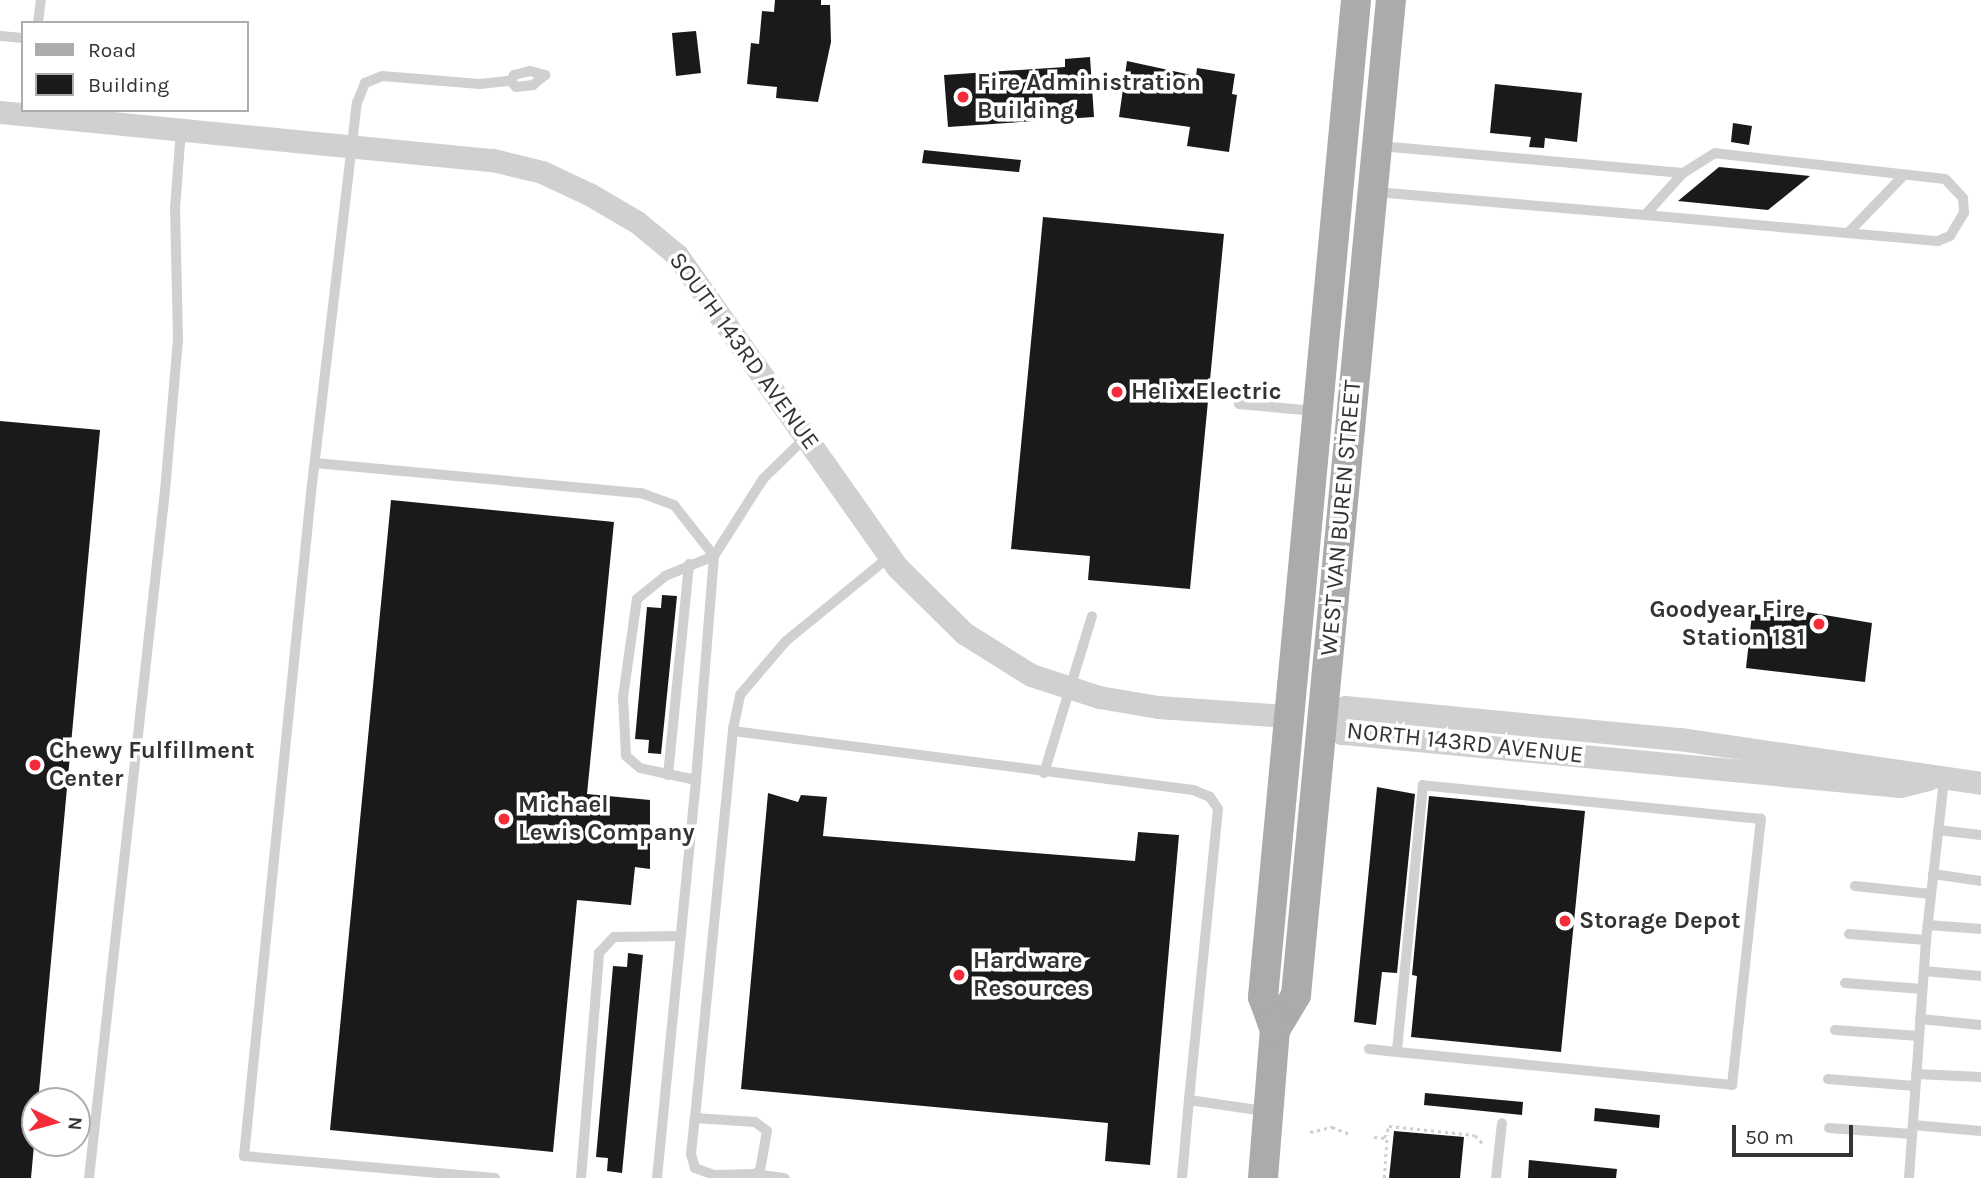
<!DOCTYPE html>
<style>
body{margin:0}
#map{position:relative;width:1981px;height:1178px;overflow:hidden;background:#fff;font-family:Karla,sans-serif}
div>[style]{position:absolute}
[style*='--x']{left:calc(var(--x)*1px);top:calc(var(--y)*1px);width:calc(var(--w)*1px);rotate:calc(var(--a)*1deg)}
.building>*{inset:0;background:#1a1a1a}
.path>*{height:2.5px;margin-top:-1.25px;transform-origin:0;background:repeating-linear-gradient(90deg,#d0d0d0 0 3.5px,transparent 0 7px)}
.service>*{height:10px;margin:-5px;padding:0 5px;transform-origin:5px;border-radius:5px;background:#d0d0d0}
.tertiary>*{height:23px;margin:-11.5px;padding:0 11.5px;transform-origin:11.5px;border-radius:11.5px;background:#d0d0d0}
.primary>*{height:30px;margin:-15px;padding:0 15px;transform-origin:15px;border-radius:15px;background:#ababab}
.dots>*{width:19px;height:19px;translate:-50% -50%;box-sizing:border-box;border:4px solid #fff;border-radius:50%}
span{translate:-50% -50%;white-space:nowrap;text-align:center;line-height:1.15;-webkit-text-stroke:7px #fff;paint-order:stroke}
.poi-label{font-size:24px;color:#333;font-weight:700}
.left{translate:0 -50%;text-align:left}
.right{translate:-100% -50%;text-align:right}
.street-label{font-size:24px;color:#333}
.legend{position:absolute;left:21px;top:21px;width:228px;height:91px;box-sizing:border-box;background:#fff;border:2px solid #adadad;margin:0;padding:9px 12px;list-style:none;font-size:21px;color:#333}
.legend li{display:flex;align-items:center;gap:14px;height:35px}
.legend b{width:35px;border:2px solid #adadad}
.north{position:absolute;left:21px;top:1087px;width:70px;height:70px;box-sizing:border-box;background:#fff;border:2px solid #adadad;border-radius:50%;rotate:95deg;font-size:19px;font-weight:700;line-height:28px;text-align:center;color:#333}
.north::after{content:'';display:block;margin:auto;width:24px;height:32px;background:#f42b38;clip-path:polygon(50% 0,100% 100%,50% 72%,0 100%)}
.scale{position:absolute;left:1732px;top:1125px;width:121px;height:32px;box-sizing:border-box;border:4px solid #333;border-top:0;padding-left:9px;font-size:21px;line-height:24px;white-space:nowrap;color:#333;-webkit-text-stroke:5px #fff;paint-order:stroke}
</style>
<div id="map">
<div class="building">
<i style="clip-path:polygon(775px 0,821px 0,821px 5px,830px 5px,831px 42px,818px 102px,776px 98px,777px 87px,747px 84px,751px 43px,759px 44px,762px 11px,774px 12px)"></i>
<i style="clip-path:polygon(696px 31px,701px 73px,676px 76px,672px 33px)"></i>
<i style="clip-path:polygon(1090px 57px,1094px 117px,948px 127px,944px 75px,1065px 67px,1065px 59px)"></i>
<i style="clip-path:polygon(1127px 61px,1196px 76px,1197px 68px,1235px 74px,1232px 94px,1237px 95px,1229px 152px,1187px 146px,1190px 127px,1119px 117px)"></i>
<i style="clip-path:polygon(1495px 84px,1582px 93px,1577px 142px,1545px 138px,1544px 148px,1529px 147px,1531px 137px,1490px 133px)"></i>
<i style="clip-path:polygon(1733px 123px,1752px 126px,1749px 145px,1731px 142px)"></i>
<i style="clip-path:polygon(924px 150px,1021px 160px,1019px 172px,922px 163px)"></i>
<i style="clip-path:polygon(1719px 167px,1810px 176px,1768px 210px,1678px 201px)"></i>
<i style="clip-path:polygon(1043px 217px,1224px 234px,1190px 589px,1088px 580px,1090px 556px,1011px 549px)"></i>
<i style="clip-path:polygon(0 421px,100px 430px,31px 1178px,0 1178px)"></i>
<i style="clip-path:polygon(391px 500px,614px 522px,587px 794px,650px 800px,650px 869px,635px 867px,631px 905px,577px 900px,553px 1152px,330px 1130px)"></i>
<i style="clip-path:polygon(662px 595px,677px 596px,661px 754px,648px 753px,649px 740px,635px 739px,647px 607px,661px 608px)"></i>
<i style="clip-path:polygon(1807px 612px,1872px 623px,1865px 682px,1746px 668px,1752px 614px,1806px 620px)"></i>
<i style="clip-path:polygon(1377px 787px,1415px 794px,1397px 973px,1382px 972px,1376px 1025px,1354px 1022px)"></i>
<i style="clip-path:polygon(768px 793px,798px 802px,801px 795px,827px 797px,823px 836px,1135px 861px,1138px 832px,1179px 835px,1150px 1165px,1105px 1161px,1108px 1123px,741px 1089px)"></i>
<i style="clip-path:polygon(1429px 796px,1585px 811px,1561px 1052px,1411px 1037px,1417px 976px,1412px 975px)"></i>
<i style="clip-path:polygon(628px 953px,643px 955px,622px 1173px,607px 1171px,608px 1158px,596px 1157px,613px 966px,627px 967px)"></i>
<i style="clip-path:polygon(1425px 1093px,1523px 1102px,1522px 1115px,1424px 1105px)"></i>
<i style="clip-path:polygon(1595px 1108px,1660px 1115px,1659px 1128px,1594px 1121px)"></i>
<i style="clip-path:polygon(1394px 1131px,1464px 1137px,1460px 1178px,1389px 1178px)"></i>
<i style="clip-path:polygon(1529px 1160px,1617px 1169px,1616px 1178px,1528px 1178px)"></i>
</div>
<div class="path">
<i style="--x:1310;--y:1132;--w:23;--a:-13"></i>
<i style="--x:1332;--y:1127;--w:18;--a:22"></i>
<i style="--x:1374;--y:1137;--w:10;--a:6"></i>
<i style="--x:1384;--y:1138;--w:13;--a:-67"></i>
<i style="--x:1389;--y:1126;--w:86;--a:6"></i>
<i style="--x:1475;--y:1135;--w:13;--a:48"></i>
<i style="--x:1384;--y:1178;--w:43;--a:-86"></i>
</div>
<div class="service">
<i style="--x:38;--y:23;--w:23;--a:-83"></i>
<i style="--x:0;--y:36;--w:23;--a:5"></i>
<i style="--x:1380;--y:146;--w:304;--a:5.1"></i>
<i style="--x:1376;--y:192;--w:270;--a:4.9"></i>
<i style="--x:1645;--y:215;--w:294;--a:5.1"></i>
<i style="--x:1938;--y:241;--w:13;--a:-23"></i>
<i style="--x:1950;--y:236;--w:27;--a:-59"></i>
<i style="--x:1964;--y:213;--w:15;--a:-94"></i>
<i style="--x:1963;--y:198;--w:26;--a:-133"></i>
<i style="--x:1945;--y:179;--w:231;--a:-173.6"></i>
<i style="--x:1715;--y:153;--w:38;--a:148"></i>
<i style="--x:1683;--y:173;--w:57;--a:132.1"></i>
<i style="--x:1848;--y:233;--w:81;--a:-46"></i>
<i style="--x:1239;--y:404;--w:76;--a:5.3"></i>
<i style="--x:315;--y:463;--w:327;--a:5.3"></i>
<i style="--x:641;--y:493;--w:35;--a:20"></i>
<i style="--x:674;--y:505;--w:65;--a:51.9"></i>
<i style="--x:714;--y:556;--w:225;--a:94.6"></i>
<i style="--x:733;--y:731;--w:464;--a:7.3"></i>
<i style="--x:1193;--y:790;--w:18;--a:22"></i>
<i style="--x:1210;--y:797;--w:14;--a:56"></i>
<i style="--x:1218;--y:809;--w:292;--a:95.7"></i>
<i style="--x:1044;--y:773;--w:164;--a:-73"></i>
<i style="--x:668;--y:775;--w:212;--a:-84.3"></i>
<i style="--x:1938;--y:830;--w:43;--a:6.6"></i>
<i style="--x:1933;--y:874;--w:49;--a:8.3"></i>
<i style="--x:1855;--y:886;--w:76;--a:6"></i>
<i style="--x:1928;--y:925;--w:53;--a:4.3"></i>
<i style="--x:1849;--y:934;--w:77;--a:4.5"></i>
<i style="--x:1924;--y:971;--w:57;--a:5"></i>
<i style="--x:1845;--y:983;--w:77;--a:4.5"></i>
<i style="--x:1920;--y:1019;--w:61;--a:5.6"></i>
<i style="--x:1835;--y:1030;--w:84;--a:4.1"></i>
<i style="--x:1369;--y:1049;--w:28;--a:6"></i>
<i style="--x:1397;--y:1052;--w:337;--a:5.6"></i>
<i style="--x:1732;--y:1085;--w:268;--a:-83.8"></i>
<i style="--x:1761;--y:819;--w:340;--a:-174.3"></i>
<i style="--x:1423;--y:785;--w:268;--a:95.6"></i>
<i style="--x:1916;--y:1074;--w:65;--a:2.6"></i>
<i style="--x:1828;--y:1079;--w:87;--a:4.6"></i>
<i style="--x:695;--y:1118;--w:60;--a:3.8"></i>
<i style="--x:755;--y:1122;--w:15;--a:37"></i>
<i style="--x:767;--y:1131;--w:40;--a:100"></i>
<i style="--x:760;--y:1170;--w:6;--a:141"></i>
<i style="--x:755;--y:1174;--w:41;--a:178.6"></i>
<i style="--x:714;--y:1175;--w:20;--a:-160"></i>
<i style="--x:695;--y:1168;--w:15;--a:-106"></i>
<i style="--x:691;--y:1154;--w:36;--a:-84"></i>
<i style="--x:695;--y:1118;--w:391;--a:-84.4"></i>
<i style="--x:733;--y:729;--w:35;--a:-78"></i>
<i style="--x:740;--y:695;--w:71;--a:-49.6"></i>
<i style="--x:786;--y:641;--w:133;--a:-39.2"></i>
<i style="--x:1913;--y:1125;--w:68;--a:5"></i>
<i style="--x:1829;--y:1128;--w:83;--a:4.1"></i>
<i style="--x:755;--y:1174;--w:30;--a:8"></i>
<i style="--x:89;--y:1178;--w:691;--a:-83.69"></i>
<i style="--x:165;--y:491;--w:153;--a:-85.1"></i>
<i style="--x:178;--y:339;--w:131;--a:-91.3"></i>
<i style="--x:175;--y:208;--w:78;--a:-85.6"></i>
<i style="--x:495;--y:1178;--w:252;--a:-175"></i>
<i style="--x:244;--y:1156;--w:666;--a:-84.23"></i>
<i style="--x:311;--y:493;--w:393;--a:-83.3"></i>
<i style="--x:357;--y:103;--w:22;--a:-68"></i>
<i style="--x:365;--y:83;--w:18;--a:-22"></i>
<i style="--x:382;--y:76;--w:98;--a:4.7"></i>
<i style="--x:480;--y:84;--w:31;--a:-6"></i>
<i style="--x:511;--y:81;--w:7;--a:-63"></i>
<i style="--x:514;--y:75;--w:16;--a:-14"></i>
<i style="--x:530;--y:71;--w:16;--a:15"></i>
<i style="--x:545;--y:75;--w:16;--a:140"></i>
<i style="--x:533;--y:85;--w:17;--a:173"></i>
<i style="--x:516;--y:87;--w:8;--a:-130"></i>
<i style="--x:581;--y:1178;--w:226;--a:-85.4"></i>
<i style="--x:599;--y:953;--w:22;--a:-47"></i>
<i style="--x:614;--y:937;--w:67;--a:-0.9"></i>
<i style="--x:657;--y:1178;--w:400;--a:-84.4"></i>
<i style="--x:696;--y:780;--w:57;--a:-167.9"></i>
<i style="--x:640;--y:768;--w:18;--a:-139"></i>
<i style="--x:626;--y:756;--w:59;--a:-92.9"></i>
<i style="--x:623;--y:697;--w:99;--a:-81.9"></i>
<i style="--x:637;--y:599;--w:36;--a:-39"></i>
<i style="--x:665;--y:576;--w:53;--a:-22.2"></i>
<i style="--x:714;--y:556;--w:91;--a:-57.5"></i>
<i style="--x:763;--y:479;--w:62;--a:-44.3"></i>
<i style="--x:1182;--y:1178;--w:78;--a:-84.9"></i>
<i style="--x:1189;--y:1100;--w:76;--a:8.3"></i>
<i style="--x:1496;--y:1178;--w:55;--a:-83.8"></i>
<i style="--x:1909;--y:1178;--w:239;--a:-85.9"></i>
<i style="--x:1926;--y:940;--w:161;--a:-83.6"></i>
</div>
<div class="tertiary">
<i style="--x:0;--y:112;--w:495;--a:5.6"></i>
<i style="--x:493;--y:160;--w:50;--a:13.8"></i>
<i style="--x:542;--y:172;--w:52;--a:25.1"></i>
<i style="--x:589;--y:194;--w:56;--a:30.3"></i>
<i style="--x:637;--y:222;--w:52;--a:39.5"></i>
<i style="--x:677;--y:255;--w:382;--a:54.8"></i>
<i style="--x:897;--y:567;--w:94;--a:44.6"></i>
<i style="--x:964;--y:633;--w:79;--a:32.1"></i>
<i style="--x:1031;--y:675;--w:71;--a:17.9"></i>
<i style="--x:1099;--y:697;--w:60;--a:9.6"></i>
<i style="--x:1158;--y:707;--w:129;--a:4"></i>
<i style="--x:1928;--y:779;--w:29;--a:166"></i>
<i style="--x:1900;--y:786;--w:561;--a:-174.57"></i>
<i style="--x:1342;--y:733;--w:24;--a:-147"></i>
<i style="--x:1322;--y:720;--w:26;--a:-29"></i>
<i style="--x:1345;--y:707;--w:337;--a:5.5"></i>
<i style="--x:1680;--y:739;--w:304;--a:8.3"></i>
</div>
<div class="primary">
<i style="--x:1275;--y:1030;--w:41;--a:-59"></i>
<i style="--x:1296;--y:995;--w:1000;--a:-84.55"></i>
<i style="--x:1263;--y:1178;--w:148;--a:-85.4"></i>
<i style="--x:1275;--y:1030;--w:35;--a:-110"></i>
<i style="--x:1263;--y:997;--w:1001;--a:-84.67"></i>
</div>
<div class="dots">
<i style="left:963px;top:97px;background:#f42b38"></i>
<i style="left:1117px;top:392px;background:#f42b38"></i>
<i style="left:1819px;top:624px;background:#f42b38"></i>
<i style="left:35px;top:765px;background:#f42b38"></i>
<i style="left:504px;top:819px;background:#f42b38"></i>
<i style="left:1565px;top:921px;background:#f42b38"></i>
<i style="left:959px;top:975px;background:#f42b38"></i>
</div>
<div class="poi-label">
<span class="left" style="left:977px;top:97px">Fire Administration<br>Building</span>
<span class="left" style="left:1131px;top:392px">Helix Electric</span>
<span class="right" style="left:1805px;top:624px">Goodyear Fire<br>Station 181</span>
<span class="left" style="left:49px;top:765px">Chewy Fulfillment<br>Center</span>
<span class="left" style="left:518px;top:819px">Michael<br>Lewis Company</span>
<span class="left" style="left:1579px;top:921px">Storage Depot</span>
<span class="left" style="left:973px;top:975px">Hardware<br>Resources</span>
</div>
<div class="street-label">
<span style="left:744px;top:351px;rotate:54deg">SOUTH 143RD AVENUE</span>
<span style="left:1341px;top:518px;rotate:-85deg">WEST VAN BUREN STREET</span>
<span style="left:1465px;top:743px;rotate:6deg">NORTH 143RD AVENUE</span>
</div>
<ul class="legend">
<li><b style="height:9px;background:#ababab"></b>Road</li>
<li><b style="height:19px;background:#1a1a1a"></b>Building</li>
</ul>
<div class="north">N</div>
<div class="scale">50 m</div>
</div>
